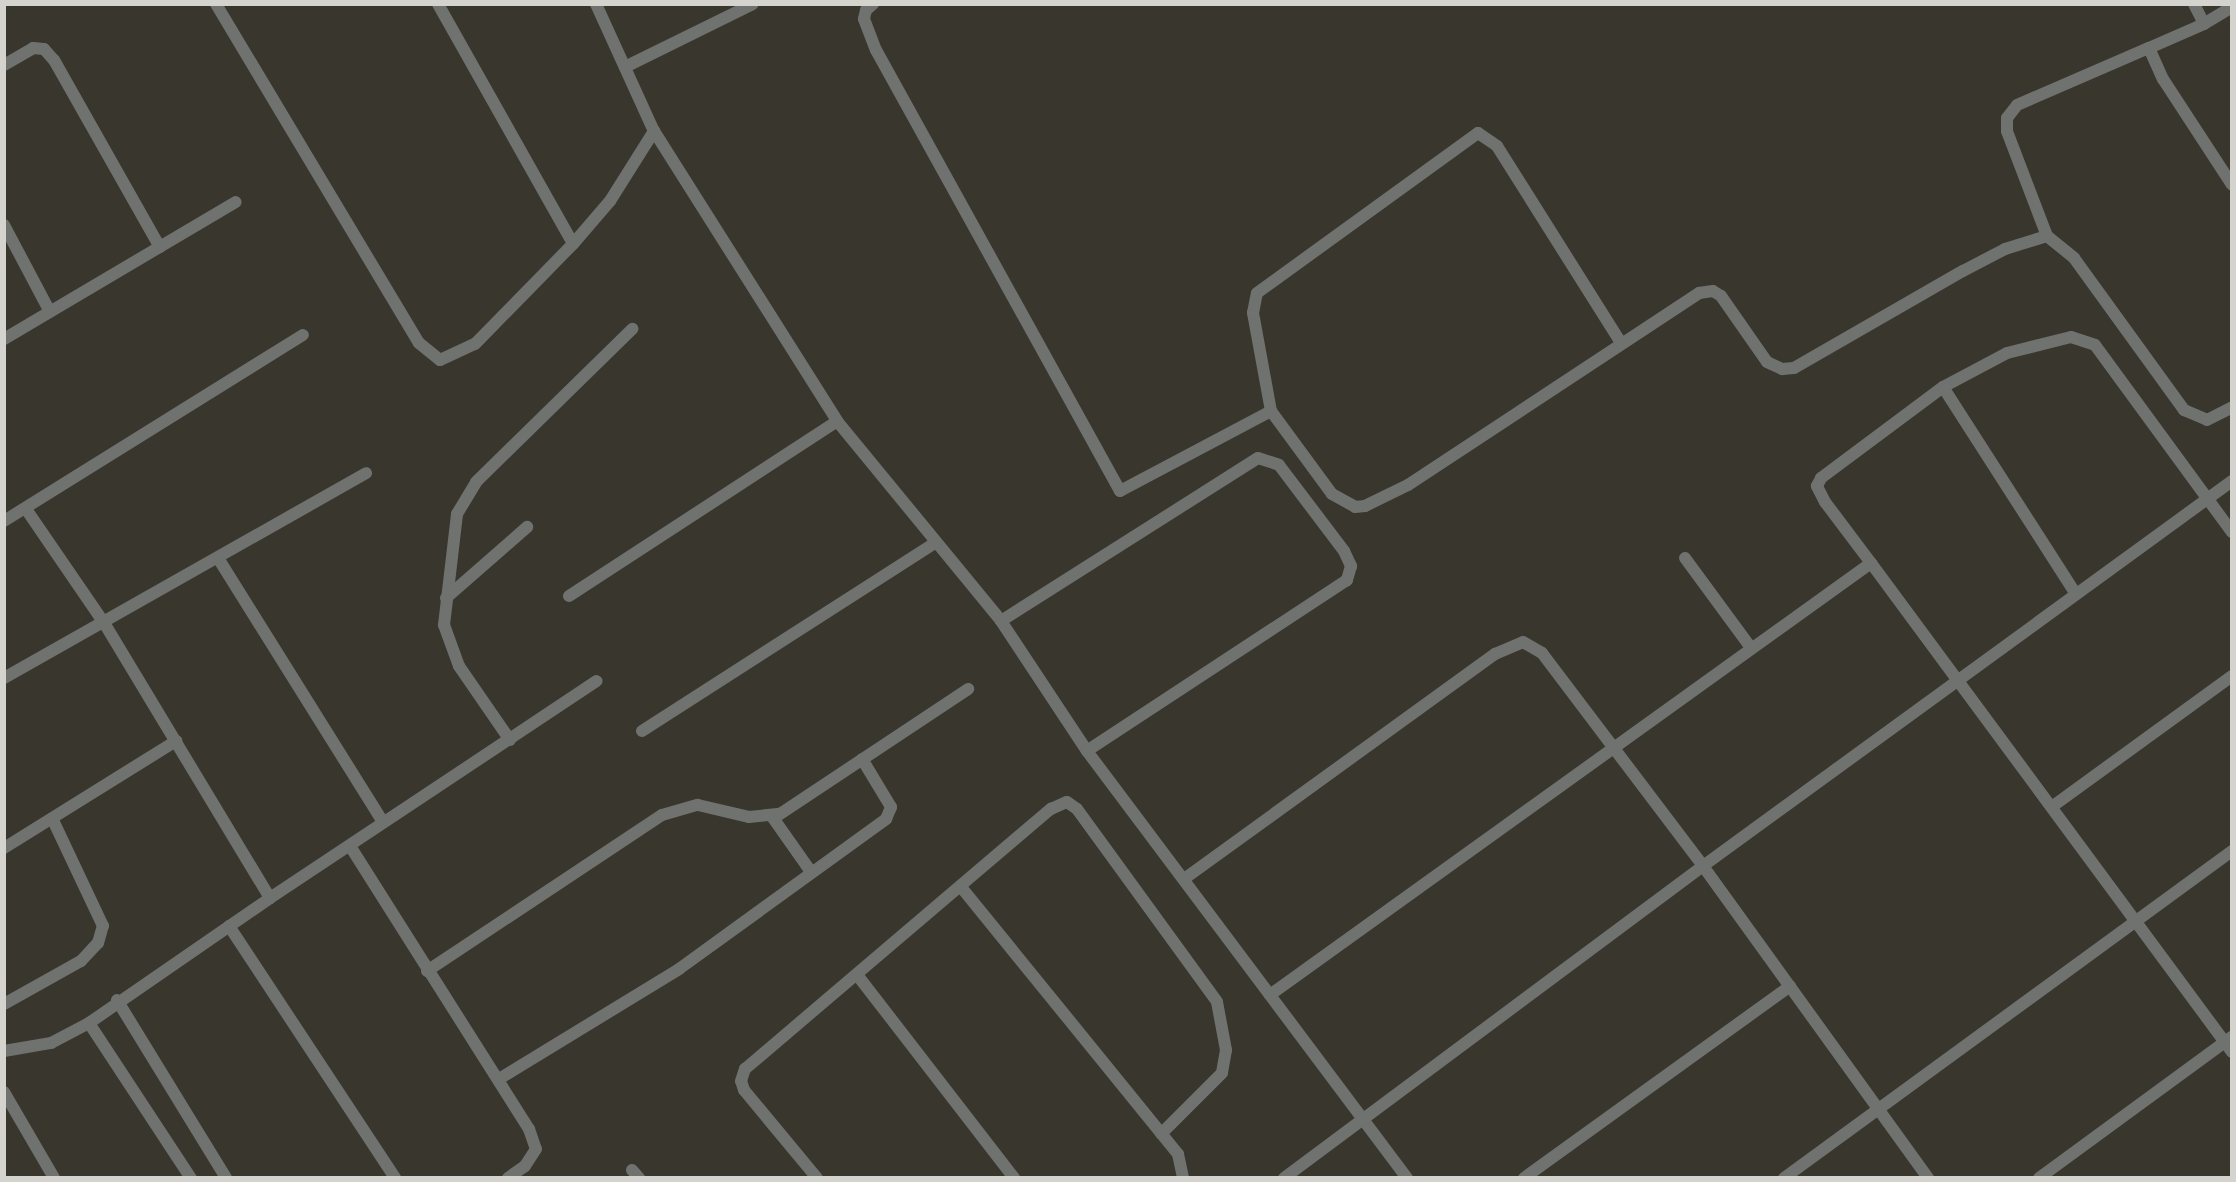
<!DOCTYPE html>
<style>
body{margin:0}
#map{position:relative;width:2236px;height:1182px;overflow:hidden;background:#39362e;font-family:"Asap Condensed",sans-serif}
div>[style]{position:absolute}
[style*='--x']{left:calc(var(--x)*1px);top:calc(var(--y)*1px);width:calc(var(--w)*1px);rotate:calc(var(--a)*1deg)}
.street>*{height:12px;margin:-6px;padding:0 6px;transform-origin:6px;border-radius:6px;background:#6f726e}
span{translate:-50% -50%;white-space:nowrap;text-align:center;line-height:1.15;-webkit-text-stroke:4.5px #39362e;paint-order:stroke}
.frame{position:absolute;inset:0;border:6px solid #d4d3cd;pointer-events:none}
</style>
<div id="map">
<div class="street">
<i style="--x:216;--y:4;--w:395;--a:59.1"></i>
<i style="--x:419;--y:343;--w:27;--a:39"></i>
<i style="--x:440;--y:360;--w:38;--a:-25"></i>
<i style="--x:475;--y:344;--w:140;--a:-45.6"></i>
<i style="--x:573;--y:244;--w:57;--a:-49.3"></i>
<i style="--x:610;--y:201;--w:83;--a:-57.8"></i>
<i style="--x:438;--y:4;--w:275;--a:60.6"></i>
<i style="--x:596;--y:4;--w:140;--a:65.5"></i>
<i style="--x:654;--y:131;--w:343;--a:57.7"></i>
<i style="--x:837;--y:421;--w:259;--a:50.6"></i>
<i style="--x:1001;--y:621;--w:156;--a:56.5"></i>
<i style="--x:1087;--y:751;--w:534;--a:53.15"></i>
<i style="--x:873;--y:4;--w:9;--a:139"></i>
<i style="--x:866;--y:10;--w:9;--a:103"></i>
<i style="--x:864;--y:19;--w:33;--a:69"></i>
<i style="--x:876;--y:50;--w:504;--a:61.04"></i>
<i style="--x:1120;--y:491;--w:171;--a:-27.9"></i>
<i style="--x:1271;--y:411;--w:103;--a:53.7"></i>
<i style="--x:1332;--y:494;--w:26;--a:29"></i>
<i style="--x:1355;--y:507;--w:10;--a:-6"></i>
<i style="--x:1365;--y:506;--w:48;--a:-26"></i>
<i style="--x:1408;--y:485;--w:349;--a:-33.4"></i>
<i style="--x:1699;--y:293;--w:14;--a:-8"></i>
<i style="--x:1713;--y:291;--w:9;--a:32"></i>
<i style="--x:1721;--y:296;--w:80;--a:55.1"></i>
<i style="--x:1767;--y:362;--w:17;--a:25"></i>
<i style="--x:1782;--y:369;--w:12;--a:-5"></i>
<i style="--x:1794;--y:368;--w:195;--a:-29.9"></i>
<i style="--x:1963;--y:271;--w:47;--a:-27.6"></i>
<i style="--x:2005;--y:249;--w:44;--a:-17.2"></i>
<i style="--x:2047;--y:236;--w:35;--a:39"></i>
<i style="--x:2074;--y:258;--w:188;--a:54.1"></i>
<i style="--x:2184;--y:410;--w:25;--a:23"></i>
<i style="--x:2207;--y:420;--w:28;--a:-27"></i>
<i style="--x:2194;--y:4;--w:22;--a:63"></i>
<i style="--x:2232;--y:7;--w:33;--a:149"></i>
<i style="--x:2204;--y:24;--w:60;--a:156.4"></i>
<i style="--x:2149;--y:48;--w:34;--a:66"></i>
<i style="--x:2163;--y:79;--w:126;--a:56.9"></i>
<i style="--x:4;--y:65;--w:34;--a:-30"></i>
<i style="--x:33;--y:48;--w:11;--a:5"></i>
<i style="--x:44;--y:49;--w:15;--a:48"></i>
<i style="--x:54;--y:60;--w:215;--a:60.5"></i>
<i style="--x:627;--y:66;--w:140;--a:-26.2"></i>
<i style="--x:4;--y:225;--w:98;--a:62.1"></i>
<i style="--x:2047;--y:236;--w:112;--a:-110.9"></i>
<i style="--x:2007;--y:131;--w:13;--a:-90"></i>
<i style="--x:2007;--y:118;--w:16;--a:-52"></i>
<i style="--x:2017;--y:105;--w:144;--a:-23.4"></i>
<i style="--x:4;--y:339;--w:269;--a:-30.6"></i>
<i style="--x:1943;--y:387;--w:245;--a:57.3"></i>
<i style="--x:1271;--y:411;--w:100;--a:-100.4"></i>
<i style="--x:1253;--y:313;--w:20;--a:-79"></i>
<i style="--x:1257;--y:293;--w:273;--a:-35.9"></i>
<i style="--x:1478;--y:133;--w:23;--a:34"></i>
<i style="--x:1497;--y:146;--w:233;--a:57.8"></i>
<i style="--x:4;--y:521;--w:352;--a:-31.9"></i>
<i style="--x:218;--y:558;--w:311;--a:58"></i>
<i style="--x:1685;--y:558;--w:112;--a:53.7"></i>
<i style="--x:1871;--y:563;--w:76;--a:-127"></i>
<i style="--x:1825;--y:502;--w:18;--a:-117"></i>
<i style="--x:1817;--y:486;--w:9;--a:-63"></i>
<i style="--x:1821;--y:478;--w:152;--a:-36.7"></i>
<i style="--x:1943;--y:387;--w:72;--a:-28"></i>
<i style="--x:2007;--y:353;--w:66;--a:-14"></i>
<i style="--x:2071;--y:337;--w:25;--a:18"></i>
<i style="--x:2095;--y:345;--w:232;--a:53.8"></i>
<i style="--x:569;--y:596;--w:320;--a:-33.1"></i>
<i style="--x:446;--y:598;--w:108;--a:-41.2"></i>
<i style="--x:1001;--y:621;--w:304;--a:-32.4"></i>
<i style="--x:1258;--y:458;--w:22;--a:18"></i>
<i style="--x:1279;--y:465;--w:108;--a:52.9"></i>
<i style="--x:1344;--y:551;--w:17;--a:65"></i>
<i style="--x:1351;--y:566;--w:15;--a:106"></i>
<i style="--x:1347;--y:580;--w:311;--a:146.7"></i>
<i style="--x:4;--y:678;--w:416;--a:-29.5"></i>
<i style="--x:642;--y:731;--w:348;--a:-32.7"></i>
<i style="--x:510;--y:740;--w:90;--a:-124.6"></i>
<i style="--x:459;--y:666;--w:44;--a:-110.1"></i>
<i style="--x:444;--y:625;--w:112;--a:-83.3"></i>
<i style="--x:457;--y:514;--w:37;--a:-59"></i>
<i style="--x:476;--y:482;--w:219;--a:-44.4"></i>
<i style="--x:2053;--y:806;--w:221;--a:-36"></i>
<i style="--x:771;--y:815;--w:70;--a:54.9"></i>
<i style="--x:350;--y:846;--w:335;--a:57.7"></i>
<i style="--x:529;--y:1129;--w:21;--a:71"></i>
<i style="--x:536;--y:1149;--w:20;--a:123"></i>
<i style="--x:525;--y:1166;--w:21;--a:145"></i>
<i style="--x:4;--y:848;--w:203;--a:-31.9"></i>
<i style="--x:1184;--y:879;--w:384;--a:-35.9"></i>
<i style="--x:1495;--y:654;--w:30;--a:-23"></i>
<i style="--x:1523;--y:642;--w:22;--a:30"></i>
<i style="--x:1542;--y:653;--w:267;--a:52.9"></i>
<i style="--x:1703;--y:866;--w:654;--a:-36.05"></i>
<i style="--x:961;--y:887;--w:344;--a:50.9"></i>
<i style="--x:1178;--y:1154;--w:25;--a:78"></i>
<i style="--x:270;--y:898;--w:392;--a:-33.6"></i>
<i style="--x:229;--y:926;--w:302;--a:56.6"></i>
<i style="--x:427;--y:971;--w:282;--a:-33.6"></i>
<i style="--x:662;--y:815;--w:37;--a:-16"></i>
<i style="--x:698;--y:805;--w:52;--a:13.2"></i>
<i style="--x:749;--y:817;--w:31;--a:-6"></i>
<i style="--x:780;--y:814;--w:226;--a:-33.6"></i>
<i style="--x:858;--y:976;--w:255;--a:52.3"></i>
<i style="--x:1270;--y:995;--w:740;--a:-35.71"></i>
<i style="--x:1871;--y:563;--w:608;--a:53.56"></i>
<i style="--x:117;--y:1000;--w:209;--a:58.5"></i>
<i style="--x:4;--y:1004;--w:88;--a:-29.2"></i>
<i style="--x:81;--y:961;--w:25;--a:-47"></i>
<i style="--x:98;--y:943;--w:18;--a:-74"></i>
<i style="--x:103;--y:926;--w:119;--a:-115.3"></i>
<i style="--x:89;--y:1023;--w:186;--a:56.7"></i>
<i style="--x:4;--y:1051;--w:48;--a:-9.7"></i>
<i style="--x:51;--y:1043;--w:43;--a:-27.8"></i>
<i style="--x:89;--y:1023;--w:220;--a:-34.6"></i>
<i style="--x:270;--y:898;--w:325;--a:-121.1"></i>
<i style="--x:102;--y:620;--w:135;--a:-124.4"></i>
<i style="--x:499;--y:1079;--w:211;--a:-31.4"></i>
<i style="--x:679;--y:969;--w:256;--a:-35.9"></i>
<i style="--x:886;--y:819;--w:13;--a:-67"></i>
<i style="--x:891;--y:807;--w:56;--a:-121.1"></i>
<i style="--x:4;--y:1092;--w:99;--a:59.8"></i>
<i style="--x:632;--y:1170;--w:11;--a:49"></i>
<i style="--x:817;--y:1178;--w:114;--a:-129.7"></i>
<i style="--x:744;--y:1090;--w:9;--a:-108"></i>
<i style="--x:741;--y:1081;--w:13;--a:-72"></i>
<i style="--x:745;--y:1069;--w:402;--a:-40.4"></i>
<i style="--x:1051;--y:809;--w:17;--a:-24"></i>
<i style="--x:1067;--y:802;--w:12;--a:35"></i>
<i style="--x:1077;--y:809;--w:238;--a:54"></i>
<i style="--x:1217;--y:1002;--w:49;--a:79.4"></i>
<i style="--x:1226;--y:1050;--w:23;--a:100"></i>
<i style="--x:1222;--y:1073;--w:86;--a:135"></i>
<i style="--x:1284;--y:1178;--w:522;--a:-36.67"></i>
<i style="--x:1703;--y:866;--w:385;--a:54.2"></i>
<i style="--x:1524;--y:1178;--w:328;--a:-35.8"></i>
<i style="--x:1784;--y:1178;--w:555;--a:-36.13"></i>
<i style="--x:2039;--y:1178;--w:239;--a:-36.2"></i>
</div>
<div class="frame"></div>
</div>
